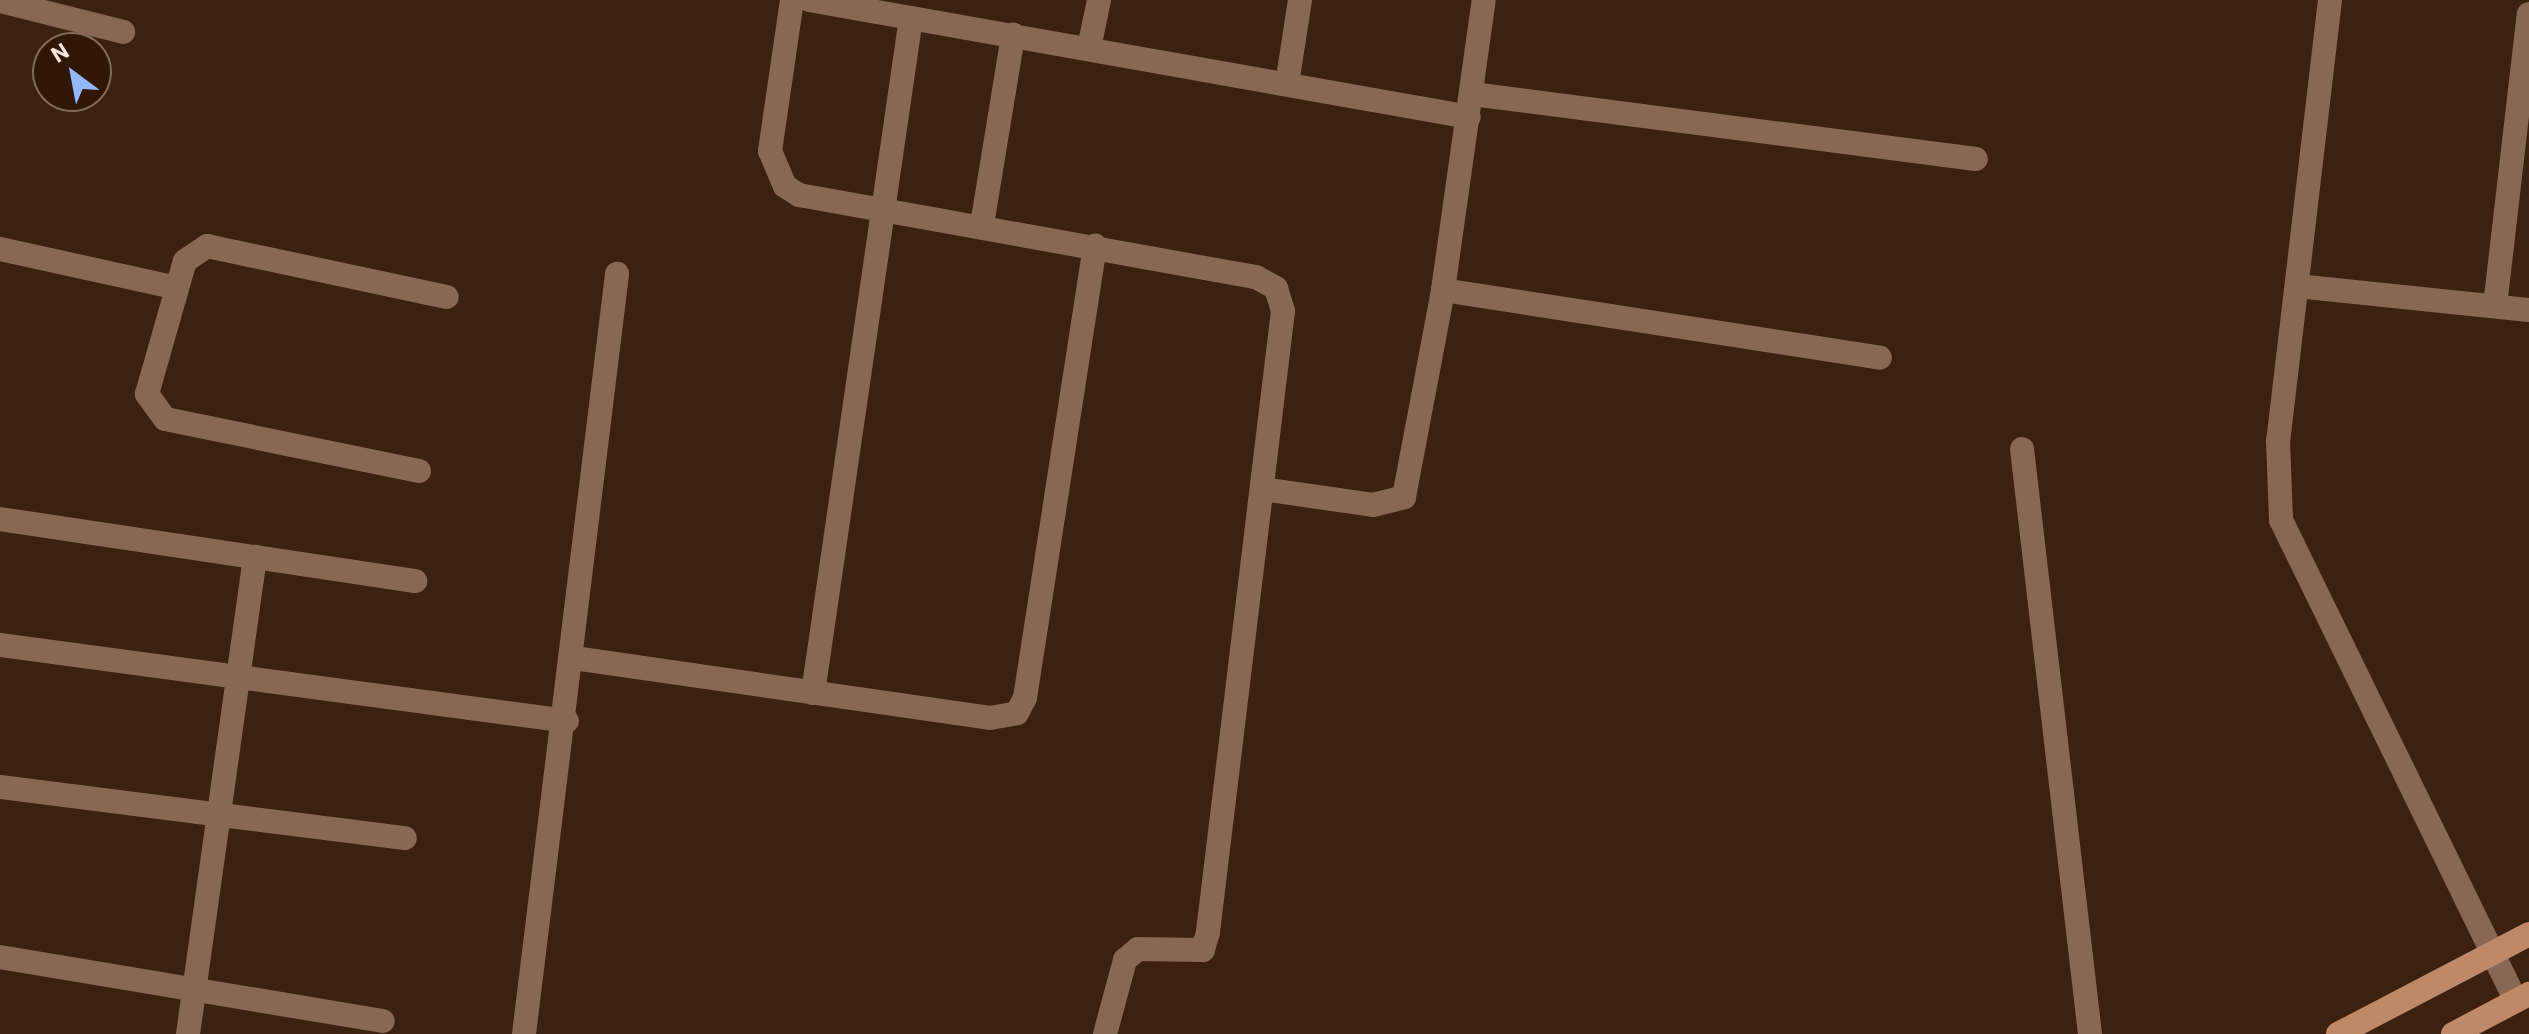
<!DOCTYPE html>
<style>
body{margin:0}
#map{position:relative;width:2529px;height:1034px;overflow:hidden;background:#3c2110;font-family:Roboto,sans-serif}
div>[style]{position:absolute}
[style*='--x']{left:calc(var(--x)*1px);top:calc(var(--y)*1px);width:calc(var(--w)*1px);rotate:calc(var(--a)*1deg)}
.minor>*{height:24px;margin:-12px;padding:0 12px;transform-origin:12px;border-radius:12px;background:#886855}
.major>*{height:24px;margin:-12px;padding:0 12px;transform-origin:12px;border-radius:12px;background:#bf8866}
span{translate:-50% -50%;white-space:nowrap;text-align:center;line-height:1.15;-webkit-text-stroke:8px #311706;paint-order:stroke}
.north{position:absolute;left:32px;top:32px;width:80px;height:80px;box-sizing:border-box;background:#311706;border:2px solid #816b5c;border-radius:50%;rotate:328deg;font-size:22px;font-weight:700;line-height:32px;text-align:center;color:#fae8dd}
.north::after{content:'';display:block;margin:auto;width:28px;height:36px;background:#92b7fd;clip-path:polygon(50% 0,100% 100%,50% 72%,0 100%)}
</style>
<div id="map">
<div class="minor">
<i style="--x:792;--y:0;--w:153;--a:98.3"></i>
<i style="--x:770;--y:151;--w:38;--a:67"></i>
<i style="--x:785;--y:186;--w:17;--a:33"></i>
<i style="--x:799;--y:195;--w:464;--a:10.2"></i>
<i style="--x:1256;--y:277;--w:23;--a:29"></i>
<i style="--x:1276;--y:288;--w:24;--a:73"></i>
<i style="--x:1283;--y:311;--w:626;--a:96.89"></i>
<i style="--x:1208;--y:932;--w:19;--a:106"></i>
<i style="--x:1203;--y:950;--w:65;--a:-179.1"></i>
<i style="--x:1138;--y:949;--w:17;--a:140"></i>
<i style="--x:1125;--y:960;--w:77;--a:105.1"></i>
<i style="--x:809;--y:0;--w:670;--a:10.05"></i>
<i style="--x:2330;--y:0;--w:444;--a:96.7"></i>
<i style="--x:2278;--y:441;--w:79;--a:87.8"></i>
<i style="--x:2281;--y:520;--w:535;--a:63.96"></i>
<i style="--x:0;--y:1;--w:127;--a:14.1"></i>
<i style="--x:1089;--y:48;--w:49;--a:-78.2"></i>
<i style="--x:1287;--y:84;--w:85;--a:-81.2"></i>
<i style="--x:1472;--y:94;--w:508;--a:7.35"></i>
<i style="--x:982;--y:225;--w:193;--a:-80.7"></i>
<i style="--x:0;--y:249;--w:181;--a:12.4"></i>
<i style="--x:2297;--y:286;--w:233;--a:5.9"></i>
<i style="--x:1443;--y:290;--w:442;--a:8.8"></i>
<i style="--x:2495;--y:306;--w:294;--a:-83.4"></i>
<i style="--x:2022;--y:449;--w:589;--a:83.37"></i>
<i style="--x:419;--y:471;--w:259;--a:-168.4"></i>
<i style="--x:165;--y:419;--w:31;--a:-126"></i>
<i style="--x:147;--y:394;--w:138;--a:-74.1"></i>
<i style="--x:185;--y:261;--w:27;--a:-34"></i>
<i style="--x:207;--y:246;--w:245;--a:12"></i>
<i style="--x:1262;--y:489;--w:112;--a:8.2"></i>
<i style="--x:1373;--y:505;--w:32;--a:-14"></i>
<i style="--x:1404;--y:497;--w:211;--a:-79.3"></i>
<i style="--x:1443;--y:290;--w:293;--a:-82"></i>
<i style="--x:0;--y:519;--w:420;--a:8.5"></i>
<i style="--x:0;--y:645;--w:572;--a:7.63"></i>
<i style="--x:574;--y:658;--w:420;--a:8.2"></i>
<i style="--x:990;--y:718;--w:27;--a:-10"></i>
<i style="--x:1017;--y:713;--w:17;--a:-62"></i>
<i style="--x:1025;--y:698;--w:458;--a:-81.2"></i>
<i style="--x:813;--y:693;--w:682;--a:-81.74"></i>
<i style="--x:0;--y:787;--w:408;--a:7.2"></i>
<i style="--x:0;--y:957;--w:388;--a:9.5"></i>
<i style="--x:188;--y:1034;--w:482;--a:-82"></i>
<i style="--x:524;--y:1034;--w:766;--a:-83.02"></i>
</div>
<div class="major">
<i style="--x:2338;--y:1034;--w:216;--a:-27.6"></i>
<i style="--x:2453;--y:1034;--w:86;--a:-27.8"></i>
</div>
<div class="north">N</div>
</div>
